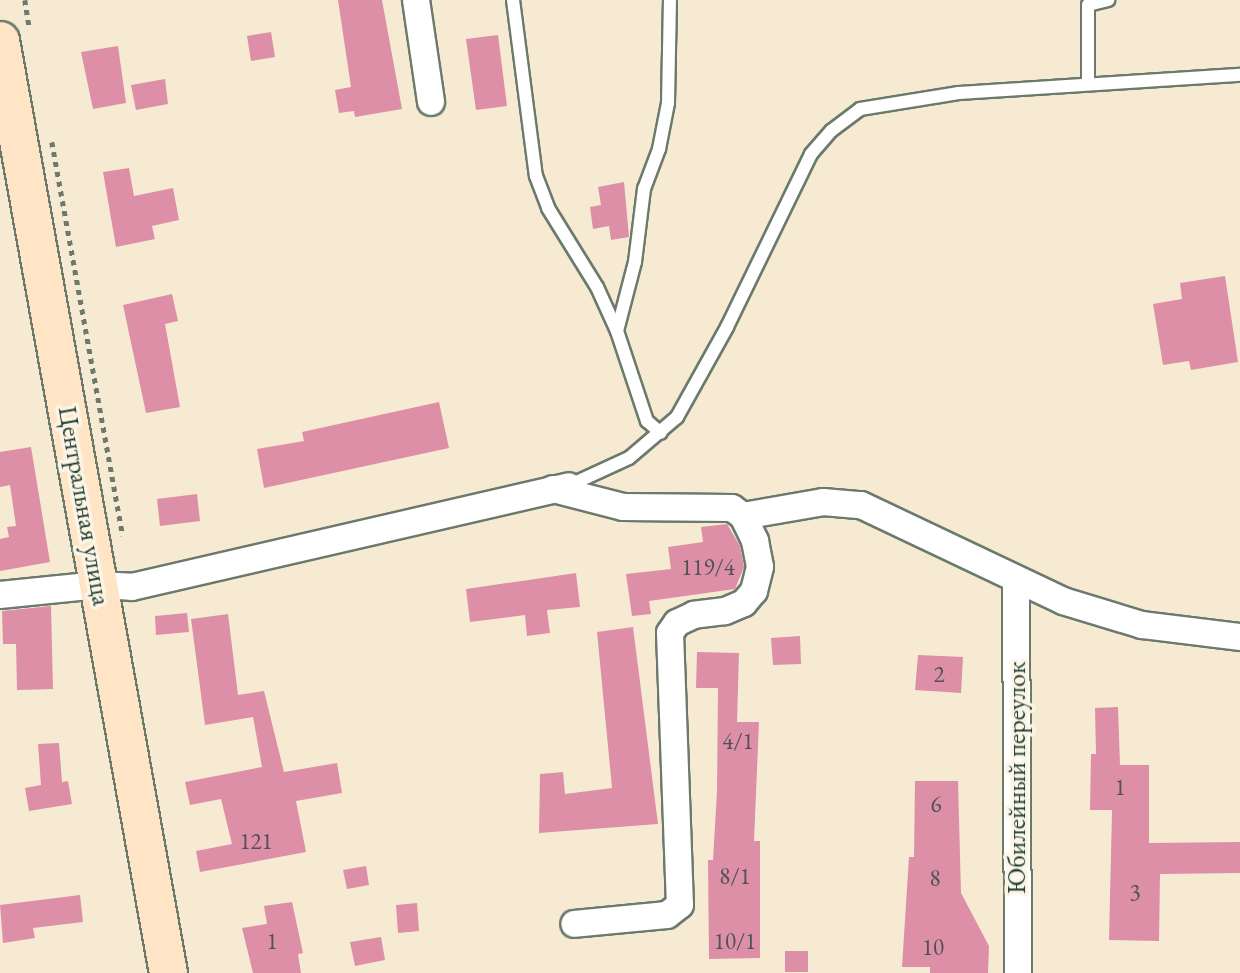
<!DOCTYPE html>
<meta charset="utf-8">
<style>
body{margin:0}
#map{position:relative;width:1240px;height:973px;overflow:hidden;background:#f7ead3;font-family:"EB Garamond",serif}
div>[style]{position:absolute}
[style*='--x']{left:calc(var(--x)*1px);top:calc(var(--y)*1px);width:calc(var(--w)*1px);rotate:calc(var(--a)*1deg)}
.building>*{inset:0;background:#dd8fa8}
.path>*{height:4.5px;margin-top:-2.25px;transform-origin:0;background:repeating-linear-gradient(90deg,#6b7a6c 0 5px,transparent 0 10px)}
.roads{filter:drop-shadow(2px 0 #6b7a6c) drop-shadow(-2px 0 #6b7a6c) drop-shadow(0 2px #6b7a6c) drop-shadow(0 -2px #6b7a6c)}
.lane>*{height:12px;margin:-6px;padding:0 6px;transform-origin:6px;border-radius:6px;background:#fff}
.street>*{height:26px;margin:-13px;padding:0 13px;transform-origin:13px;border-radius:13px;background:#fff}
.secondary>*{height:37px;margin:-18.5px;padding:0 18.5px;transform-origin:18.5px;border-radius:18.5px;background:#ffe4c6}
span{translate:-50% -50%;white-space:nowrap;text-align:center;line-height:1.15;-webkit-text-stroke:7px #fcf5e5;paint-order:stroke}
.number-label{font-size:23px;color:#4e5251}
.number-label span{-webkit-text-stroke-width:0}
.street-label{font-size:26px;color:#1f3d34}
</style>
<div id="map">
<div class="building">
<i style="clip-path:polygon(338px 0,382px 0,402px 109px,355px 117px,354px 111px,339px 113px,335px 90px,351px 87px)"></i>
<i style="clip-path:polygon(271px 32px,275px 57px,251px 61px,247px 36px)"></i>
<i style="clip-path:polygon(498px 35px,507px 106px,476px 110px,466px 39px)"></i>
<i style="clip-path:polygon(118px 46px,126px 103px,93px 109px,81px 52px)"></i>
<i style="clip-path:polygon(165px 79px,168px 104px,136px 110px,131px 85px)"></i>
<i style="clip-path:polygon(129px 168px,134px 196px,173px 188px,179px 220px,152px 226px,155px 239px,116px 247px,103px 172px)"></i>
<i style="clip-path:polygon(624px 182px,629px 237px,611px 240px,609px 226px,593px 229px,590px 207px,601px 205px,598px 187px)"></i>
<i style="clip-path:polygon(1225px 276px,1238px 362px,1191px 370px,1189px 361px,1163px 365px,1153px 304px,1182px 299px,1180px 283px)"></i>
<i style="clip-path:polygon(172px 294px,178px 321px,165px 324px,180px 407px,146px 413px,123px 305px)"></i>
<i style="clip-path:polygon(439px 402px,449px 448px,264px 488px,257px 449px,304px 441px,302px 432px)"></i>
<i style="clip-path:polygon(31px 447px,50px 562px,0 571px,0 539px,9px 537px,7px 527px,16px 526px,10px 485px,0 487px,0 452px)"></i>
<i style="clip-path:polygon(197px 494px,200px 521px,160px 526px,157px 499px)"></i>
<i style="clip-path:polygon(727px 524px,740px 546px,744px 567px,735px 589px,649px 601px,651px 614px,632px 616px,626px 574px,671px 569px,668px 547px,703px 542px,701px 527px)"></i>
<i style="clip-path:polygon(576px 573px,580px 607px,547px 610px,550px 633px,527px 636px,525px 615px,470px 622px,466px 589px)"></i>
<i style="clip-path:polygon(51px 606px,53px 689px,17px 690px,16px 644px,3px 644px,2px 611px)"></i>
<i style="clip-path:polygon(187px 613px,189px 632px,156px 635px,155px 616px)"></i>
<i style="clip-path:polygon(228px 614px,238px 695px,264px 691px,284px 772px,337px 763px,342px 793px,296px 801px,306px 852px,200px 872px,196px 851px,232px 844px,221px 799px,190px 805px,185px 782px,262px 767px,253px 717px,205px 725px,191px 619px)"></i>
<i style="clip-path:polygon(633px 627px,658px 824px,539px 833px,540px 774px,563px 772px,565px 794px,612px 788px,597px 632px)"></i>
<i style="clip-path:polygon(800px 636px,801px 664px,773px 665px,771px 638px)"></i>
<i style="clip-path:polygon(697px 652px,739px 653px,737px 722px,759px 722px,754px 841px,760px 841px,760px 958px,709px 959px,708px 860px,713px 860px,717px 791px,718px 688px,696px 688px)"></i>
<i style="clip-path:polygon(918px 655px,963px 657px,961px 693px,915px 690px)"></i>
<i style="clip-path:polygon(1118px 707px,1120px 765px,1149px 765px,1149px 843px,1240px 842px,1240px 873px,1160px 874px,1159px 941px,1109px 940px,1112px 810px,1090px 810px,1091px 754px,1096px 754px,1095px 708px)"></i>
<i style="clip-path:polygon(59px 743px,62px 782px,68px 781px,72px 804px,29px 811px,25px 788px,41px 785px,38px 744px)"></i>
<i style="clip-path:polygon(915px 781px,958px 781px,961px 893px,989px 946px,988px 973px,930px 973px,930px 967px,902px 967px,909px 857px,914px 857px)"></i>
<i style="clip-path:polygon(366px 866px,369px 885px,347px 889px,343px 870px)"></i>
<i style="clip-path:polygon(80px 895px,83px 922px,33px 928px,35px 938px,3px 943px,0 905px)"></i>
<i style="clip-path:polygon(292px 902px,303px 953px,298px 954px,301px 973px,253px 973px,242px 928px,267px 924px,264px 906px)"></i>
<i style="clip-path:polygon(417px 903px,419px 931px,398px 933px,396px 905px)"></i>
<i style="clip-path:polygon(381px 937px,385px 960px,355px 966px,350px 942px)"></i>
<i style="clip-path:polygon(785px 951px,808px 951px,808px 972px,785px 972px)"></i>
</div>
<div class="path">
<i style="--x:25;--y:0;--w:30;--a:81"></i>
<i style="--x:52;--y:142;--w:400;--a:79.8"></i>
</div>
<div class="roads">
<div class="lane">
<i style="--x:513;--y:0;--w:177;--a:82.6"></i>
<i style="--x:536;--y:176;--w:34;--a:69"></i>
<i style="--x:548;--y:208;--w:93;--a:58.2"></i>
<i style="--x:597;--y:287;--w:48;--a:65.6"></i>
<i style="--x:617;--y:331;--w:95;--a:71.6"></i>
<i style="--x:647;--y:421;--w:18;--a:41"></i>
<i style="--x:1088;--y:84;--w:79;--a:-90"></i>
<i style="--x:1088;--y:5;--w:21;--a:-14"></i>
<i style="--x:617;--y:331;--w:71;--a:-75.4"></i>
<i style="--x:635;--y:262;--w:74;--a:-83"></i>
<i style="--x:644;--y:189;--w:43;--a:-69.4"></i>
<i style="--x:659;--y:149;--w:47;--a:-78.9"></i>
<i style="--x:668;--y:103;--w:103;--a:-88.9"></i>
<i style="--x:568;--y:486;--w:67;--a:-24.7"></i>
<i style="--x:629;--y:458;--w:63;--a:-40.5"></i>
<i style="--x:677;--y:417;--w:103;--a:-60.9"></i>
<i style="--x:727;--y:327;--w:192;--a:-64.1"></i>
<i style="--x:811;--y:154;--w:30;--a:-49"></i>
<i style="--x:831;--y:131;--w:36;--a:-37"></i>
<i style="--x:860;--y:109;--w:100;--a:-9.2"></i>
<i style="--x:959;--y:93;--w:282;--a:-3.7"></i>
</div>
<div class="street">
<i style="--x:416;--y:0;--w:103;--a:81.6"></i>
<i style="--x:553;--y:489;--w:72;--a:14.4"></i>
<i style="--x:623;--y:507;--w:109;--a:0.5"></i>
<i style="--x:732;--y:508;--w:14;--a:36"></i>
<i style="--x:743;--y:516;--w:28;--a:64"></i>
<i style="--x:755;--y:541;--w:26;--a:79"></i>
<i style="--x:760;--y:567;--w:25;--a:104"></i>
<i style="--x:754;--y:591;--w:16;--a:130"></i>
<i style="--x:744;--y:603;--w:21;--a:157"></i>
<i style="--x:725;--y:611;--w:31;--a:173"></i>
<i style="--x:694;--y:615;--w:19;--a:155"></i>
<i style="--x:677;--y:623;--w:12;--a:125"></i>
<i style="--x:670;--y:633;--w:272;--a:87.9"></i>
<i style="--x:680;--y:905;--w:16;--a:142"></i>
<i style="--x:667;--y:915;--w:93;--a:174.5"></i>
<i style="--x:743;--y:516;--w:81;--a:-9.9"></i>
<i style="--x:823;--y:502;--w:38;--a:5"></i>
<i style="--x:861;--y:505;--w:224;--a:25.4"></i>
<i style="--x:1063;--y:601;--w:83;--a:16.9"></i>
<i style="--x:1142;--y:625;--w:99;--a:7"></i>
<i style="--x:1016;--y:583;--w:390;--a:89.7"></i>
<i style="--x:0;--y:595;--w:99;--a:-5.8"></i>
<i style="--x:98;--y:585;--w:34;--a:3"></i>
<i style="--x:132;--y:587;--w:448;--a:-13"></i>
</div>
<div class="secondary">
<i style="--x:0;--y:40;--w:948;--a:79.79"></i>
</div>
</div>
<div class="number-label">
<span style="left:708px;top:567px">119/4</span>
<span style="left:939px;top:674px">2</span>
<span style="left:738px;top:741px">4/1</span>
<span style="left:1120px;top:787px">1</span>
<span style="left:936px;top:804px">6</span>
<span style="left:256px;top:841px">121</span>
<span style="left:735px;top:876px">8/1</span>
<span style="left:935px;top:878px">8</span>
<span style="left:1135px;top:892px">3</span>
<span style="left:272px;top:941px">1</span>
<span style="left:735px;top:941px">10/1</span>
<span style="left:933px;top:947px">10</span>
</div>
<div class="street-label">
<span style="left:84px;top:506px;rotate:80deg">Центральная улица</span>
<span style="left:1017px;top:778px;rotate:-90deg">Юбилейный переулок</span>
</div>
</div>
